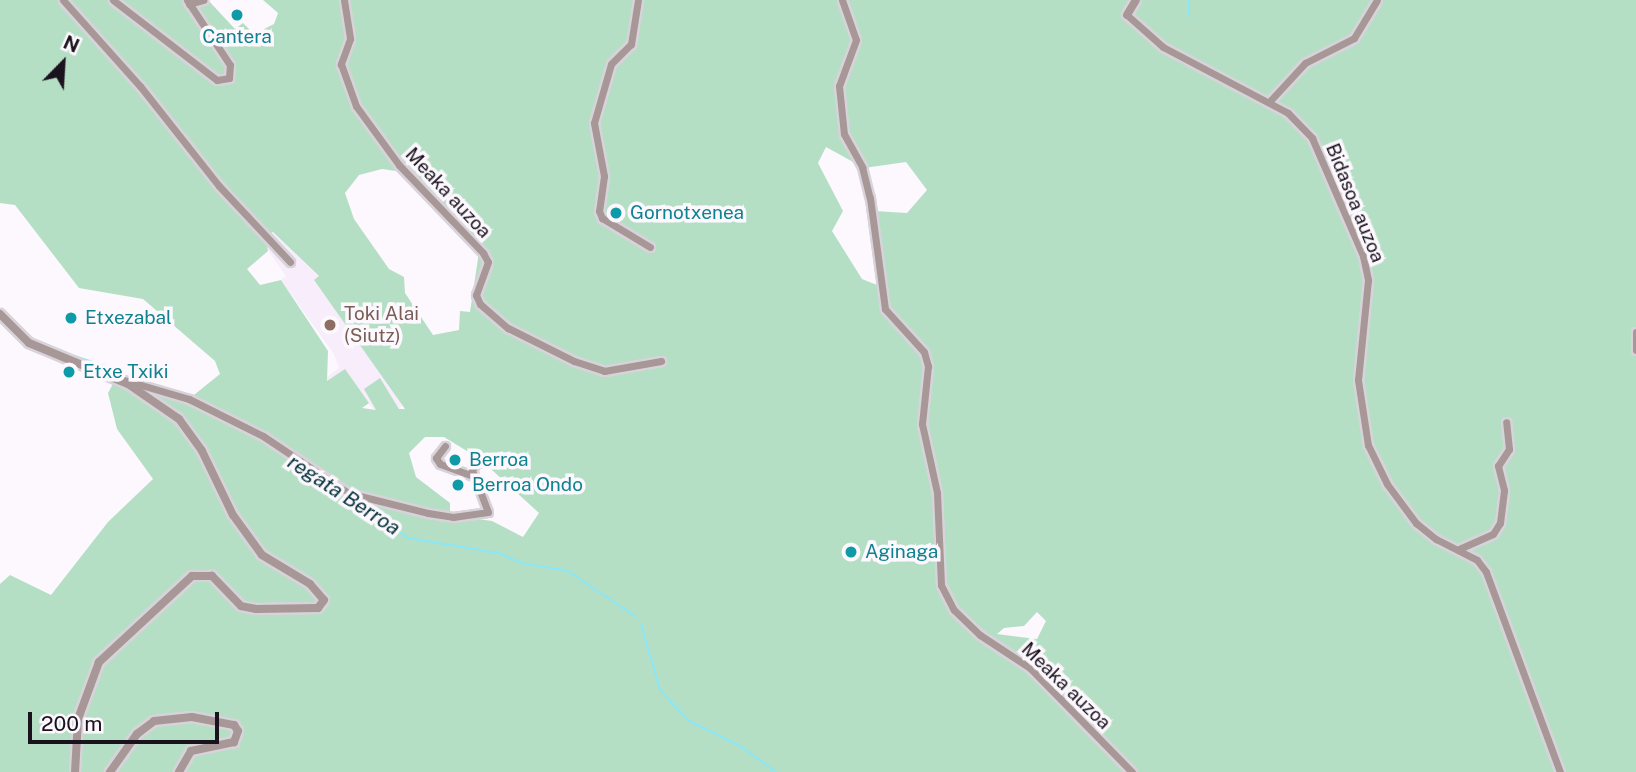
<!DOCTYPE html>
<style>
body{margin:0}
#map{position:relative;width:1636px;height:772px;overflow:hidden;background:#fcf8fe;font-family:"Public Sans",sans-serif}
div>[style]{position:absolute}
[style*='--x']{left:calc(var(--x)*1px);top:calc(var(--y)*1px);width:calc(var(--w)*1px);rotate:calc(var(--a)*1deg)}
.built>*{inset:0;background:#f7edfb}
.green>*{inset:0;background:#b5dfc4}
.stream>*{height:2px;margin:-1px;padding:0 1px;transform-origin:1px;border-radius:1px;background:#8ae7f8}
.roads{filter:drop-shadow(2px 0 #d8d3da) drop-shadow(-2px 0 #d8d3da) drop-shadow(0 2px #d8d3da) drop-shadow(0 -2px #d8d3da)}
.minor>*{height:7px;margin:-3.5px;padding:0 3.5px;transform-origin:3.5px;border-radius:3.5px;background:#a79797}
.tertiary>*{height:8px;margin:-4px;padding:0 4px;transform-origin:4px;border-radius:4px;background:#a79797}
.dots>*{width:19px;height:19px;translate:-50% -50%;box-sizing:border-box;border:4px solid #fcf8fe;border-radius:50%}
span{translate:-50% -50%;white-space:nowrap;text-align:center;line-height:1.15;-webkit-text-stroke:7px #fcf8fe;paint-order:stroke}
.culture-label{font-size:19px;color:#0d838f}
.left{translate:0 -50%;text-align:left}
.street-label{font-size:19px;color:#1a131d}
.education-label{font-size:19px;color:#785e54}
.water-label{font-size:21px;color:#04333a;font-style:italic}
.north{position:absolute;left:28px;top:28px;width:70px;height:70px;-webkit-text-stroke:5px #fcf8fe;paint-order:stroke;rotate:24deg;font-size:19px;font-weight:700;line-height:28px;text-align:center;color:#1a131d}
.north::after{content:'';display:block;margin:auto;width:24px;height:32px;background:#1a131d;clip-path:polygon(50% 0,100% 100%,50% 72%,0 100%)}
.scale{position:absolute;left:28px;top:712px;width:191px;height:32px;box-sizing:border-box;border:4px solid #1a131d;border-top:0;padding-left:9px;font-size:21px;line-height:24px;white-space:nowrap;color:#1a131d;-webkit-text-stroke:5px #fcf8fe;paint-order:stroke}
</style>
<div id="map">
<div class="built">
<i style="clip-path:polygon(273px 232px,319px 277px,314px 281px,385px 375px,402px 406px,384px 420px,368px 403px,351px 415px,326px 378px,339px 368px,334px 354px,281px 280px,286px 276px,262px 242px)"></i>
</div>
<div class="green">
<i style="clip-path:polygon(evenodd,0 0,208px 0,235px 29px,243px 23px,254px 34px,274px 24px,278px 13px,263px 0,1636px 0,1636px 772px,0 772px,0 584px,10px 575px,51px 595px,108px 522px,153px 479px,117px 429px,108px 393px,116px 378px,189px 399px,220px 374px,215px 361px,143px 299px,79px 288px,15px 205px,0 203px,0 0,826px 147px,864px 168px,906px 162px,927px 190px,907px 213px,874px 211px,877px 285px,862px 279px,832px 231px,843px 211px,818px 163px,826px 147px,0 0,382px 169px,403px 172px,479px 252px,470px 312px,460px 311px,459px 330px,433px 335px,405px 293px,404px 277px,389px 269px,354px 219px,345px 193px,359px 175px,382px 169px,0 0,273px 232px,319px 276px,314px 280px,405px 409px,399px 409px,380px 378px,364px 389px,376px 410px,362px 408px,369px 403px,345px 369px,327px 381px,328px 351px,281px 280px,260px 285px,247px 269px,268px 251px,265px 236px,273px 232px,0 0,425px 437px,444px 437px,480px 459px,539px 513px,523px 537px,492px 521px,450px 515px,450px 503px,416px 477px,409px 453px,425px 437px,0 0,1037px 612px,1046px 621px,1037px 639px,997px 634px,1004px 628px,1024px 626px,1037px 612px)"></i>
</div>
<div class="stream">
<i style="--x:1189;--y:16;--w:16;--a:-90"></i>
<i style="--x:0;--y:319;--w:32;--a:46"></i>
<i style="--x:33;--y:349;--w:9;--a:32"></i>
<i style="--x:61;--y:352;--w:47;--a:17.3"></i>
<i style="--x:106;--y:366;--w:20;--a:30"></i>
<i style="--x:132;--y:379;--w:32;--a:16"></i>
<i style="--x:244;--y:431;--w:33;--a:29"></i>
<i style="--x:355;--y:498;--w:66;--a:37"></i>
<i style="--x:408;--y:538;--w:92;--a:9.4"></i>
<i style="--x:499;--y:553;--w:24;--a:24"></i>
<i style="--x:521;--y:563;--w:48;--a:9.7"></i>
<i style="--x:568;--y:571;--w:82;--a:34.1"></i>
<i style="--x:641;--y:624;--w:69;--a:73.9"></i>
<i style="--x:660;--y:690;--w:42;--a:46.9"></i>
<i style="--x:689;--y:721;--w:59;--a:26.1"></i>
<i style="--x:742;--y:747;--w:42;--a:36.3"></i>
</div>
<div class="roads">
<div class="minor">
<i style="--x:63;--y:0;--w:115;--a:48.2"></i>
<i style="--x:140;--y:86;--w:127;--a:51.7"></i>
<i style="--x:219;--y:186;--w:104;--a:46.9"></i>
<i style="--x:113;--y:0;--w:131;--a:37.6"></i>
<i style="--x:217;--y:80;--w:12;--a:-9"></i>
<i style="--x:229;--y:78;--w:13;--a:-86"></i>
<i style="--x:230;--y:65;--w:78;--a:-123.5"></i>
<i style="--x:344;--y:0;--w:39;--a:81"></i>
<i style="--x:350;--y:39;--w:27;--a:110"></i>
<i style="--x:341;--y:64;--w:45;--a:70.3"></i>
<i style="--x:356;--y:106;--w:73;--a:53.9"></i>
<i style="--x:399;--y:165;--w:122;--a:46.3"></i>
<i style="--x:483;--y:253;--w:10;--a:61"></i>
<i style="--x:488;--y:262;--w:35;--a:110"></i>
<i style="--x:476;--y:295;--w:10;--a:66"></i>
<i style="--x:480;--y:304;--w:37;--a:41"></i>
<i style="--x:508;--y:328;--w:74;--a:26.6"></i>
<i style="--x:574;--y:361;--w:32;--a:18"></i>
<i style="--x:604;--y:371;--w:58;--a:-10"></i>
<i style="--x:638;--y:0;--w:45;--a:99"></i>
<i style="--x:631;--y:44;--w:28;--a:135"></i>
<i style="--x:611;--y:64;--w:61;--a:106.1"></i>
<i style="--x:594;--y:123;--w:54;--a:79.3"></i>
<i style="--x:604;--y:176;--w:35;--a:98"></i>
<i style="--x:599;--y:211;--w:8;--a:67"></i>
<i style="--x:602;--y:218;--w:56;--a:31.1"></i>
<i style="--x:842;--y:0;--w:42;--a:70.7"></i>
<i style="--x:856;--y:40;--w:49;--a:110.3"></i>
<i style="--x:839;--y:86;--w:48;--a:84.1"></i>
<i style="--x:844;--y:134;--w:38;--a:61"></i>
<i style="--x:862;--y:167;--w:32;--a:76"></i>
<i style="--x:870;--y:198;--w:112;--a:82.3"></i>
<i style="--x:885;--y:309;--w:58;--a:47.8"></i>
<i style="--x:924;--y:352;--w:15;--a:74"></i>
<i style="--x:928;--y:366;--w:58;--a:95.9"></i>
<i style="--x:922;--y:424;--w:71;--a:77.7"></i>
<i style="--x:937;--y:493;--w:92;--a:87.5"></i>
<i style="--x:941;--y:585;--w:28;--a:63"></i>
<i style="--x:954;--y:610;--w:36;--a:44"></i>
<i style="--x:980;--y:635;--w:60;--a:33.4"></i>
<i style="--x:1030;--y:668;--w:146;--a:45.6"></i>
<i style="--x:189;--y:4;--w:15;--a:-16"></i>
<i style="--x:1127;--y:15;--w:48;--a:41.6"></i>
<i style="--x:1163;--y:47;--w:141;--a:27.8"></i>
<i style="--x:1288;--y:113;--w:35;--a:46"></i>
<i style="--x:1312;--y:138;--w:129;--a:66.6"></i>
<i style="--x:1363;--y:256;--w:25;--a:78"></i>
<i style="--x:1368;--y:280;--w:100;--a:95.7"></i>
<i style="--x:1358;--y:380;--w:66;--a:81.3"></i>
<i style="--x:1368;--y:445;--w:43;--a:64"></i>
<i style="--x:1387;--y:484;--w:49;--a:53.4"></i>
<i style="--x:1416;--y:523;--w:26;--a:39"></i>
<i style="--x:1436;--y:539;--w:46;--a:27.1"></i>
<i style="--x:1477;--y:560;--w:15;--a:53"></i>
<i style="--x:1486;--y:572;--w:213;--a:69.7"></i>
<i style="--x:1269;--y:102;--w:53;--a:-47.3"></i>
<i style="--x:1305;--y:63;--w:55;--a:-27"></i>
<i style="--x:1354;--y:38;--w:44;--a:-58.8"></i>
<i style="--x:1636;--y:332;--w:18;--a:90"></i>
<i style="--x:124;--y:380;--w:68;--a:16.3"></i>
<i style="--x:189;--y:399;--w:83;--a:26.6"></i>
<i style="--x:263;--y:436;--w:102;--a:33.8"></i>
<i style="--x:348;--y:493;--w:82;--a:14"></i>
<i style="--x:428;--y:513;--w:25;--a:9"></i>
<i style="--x:453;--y:517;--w:35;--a:-8"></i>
<i style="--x:488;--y:512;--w:45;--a:-110.9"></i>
<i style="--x:472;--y:470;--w:8;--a:-60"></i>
<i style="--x:476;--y:463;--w:28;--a:-13"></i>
<i style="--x:445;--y:446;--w:15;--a:127"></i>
<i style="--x:436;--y:458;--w:7;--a:56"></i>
<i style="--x:440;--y:464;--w:33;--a:20"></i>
<i style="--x:1459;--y:549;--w:37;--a:-24"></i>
<i style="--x:1493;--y:534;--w:13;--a:-58"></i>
<i style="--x:1500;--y:523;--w:33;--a:-83"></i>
<i style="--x:1504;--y:490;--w:25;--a:-104"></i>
<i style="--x:1498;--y:466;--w:20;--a:-57"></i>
<i style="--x:1509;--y:449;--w:27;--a:-96"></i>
</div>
<div class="tertiary">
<i style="--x:1127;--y:15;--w:17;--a:-59"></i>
<i style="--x:0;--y:314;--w:41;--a:45"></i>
<i style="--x:29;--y:343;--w:107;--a:22.5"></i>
<i style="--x:128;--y:384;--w:62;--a:34.5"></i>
<i style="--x:179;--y:419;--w:39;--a:54"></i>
<i style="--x:202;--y:451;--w:71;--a:64.2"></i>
<i style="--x:233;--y:515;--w:49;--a:54.1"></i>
<i style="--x:262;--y:555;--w:56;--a:31.1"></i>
<i style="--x:310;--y:584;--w:21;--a:49"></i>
<i style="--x:324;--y:600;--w:10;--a:127"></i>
<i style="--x:318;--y:608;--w:62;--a:179.1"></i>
<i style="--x:256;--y:609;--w:15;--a:-169"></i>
<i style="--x:241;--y:606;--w:42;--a:-134"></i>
<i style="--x:212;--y:576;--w:20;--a:180"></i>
<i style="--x:192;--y:576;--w:127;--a:137.2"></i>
<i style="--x:99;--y:662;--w:61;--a:110.2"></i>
<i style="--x:78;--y:719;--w:53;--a:93.2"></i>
<i style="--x:110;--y:772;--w:47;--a:-54.6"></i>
<i style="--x:137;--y:734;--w:21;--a:-37"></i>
<i style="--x:154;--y:721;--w:38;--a:-6"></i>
<i style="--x:192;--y:717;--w:43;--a:10.8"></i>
<i style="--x:234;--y:725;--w:7;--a:56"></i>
<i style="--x:238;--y:731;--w:12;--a:110"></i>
<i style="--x:234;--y:742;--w:44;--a:168.2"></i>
<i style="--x:191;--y:751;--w:24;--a:120"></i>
</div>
</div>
<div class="dots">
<i style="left:237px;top:15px;background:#0f9aa8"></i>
<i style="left:616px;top:213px;background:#0f9aa8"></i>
<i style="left:71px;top:318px;background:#0f9aa8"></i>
<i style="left:330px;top:325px;background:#8d6e63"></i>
<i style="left:69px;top:372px;background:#0f9aa8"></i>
<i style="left:455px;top:460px;background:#0f9aa8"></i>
<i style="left:458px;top:485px;background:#0f9aa8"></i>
<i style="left:851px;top:552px;background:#0f9aa8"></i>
</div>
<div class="culture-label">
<span style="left:237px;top:37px">Cantera</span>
<span class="left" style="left:630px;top:213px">Gornotxenea</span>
<span class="left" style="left:85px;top:318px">Etxezabal</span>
<span class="left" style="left:83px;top:372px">Etxe Txiki</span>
<span class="left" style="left:469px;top:460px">Berroa</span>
<span class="left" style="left:472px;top:485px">Berroa Ondo</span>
<span class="left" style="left:865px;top:552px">Aginaga</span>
</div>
<div class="street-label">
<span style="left:448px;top:193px;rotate:47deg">Meaka auzoa</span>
<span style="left:1355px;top:203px;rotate:68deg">Bidasoa auzoa</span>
<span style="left:1066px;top:686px;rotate:44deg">Meaka auzoa</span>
</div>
<div class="education-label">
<span class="left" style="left:344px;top:325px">Toki Alai<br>(Siutz)</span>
</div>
<div class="water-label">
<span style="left:344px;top:495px;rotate:33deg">regata Berroa</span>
</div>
<div class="north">N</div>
<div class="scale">200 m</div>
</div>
